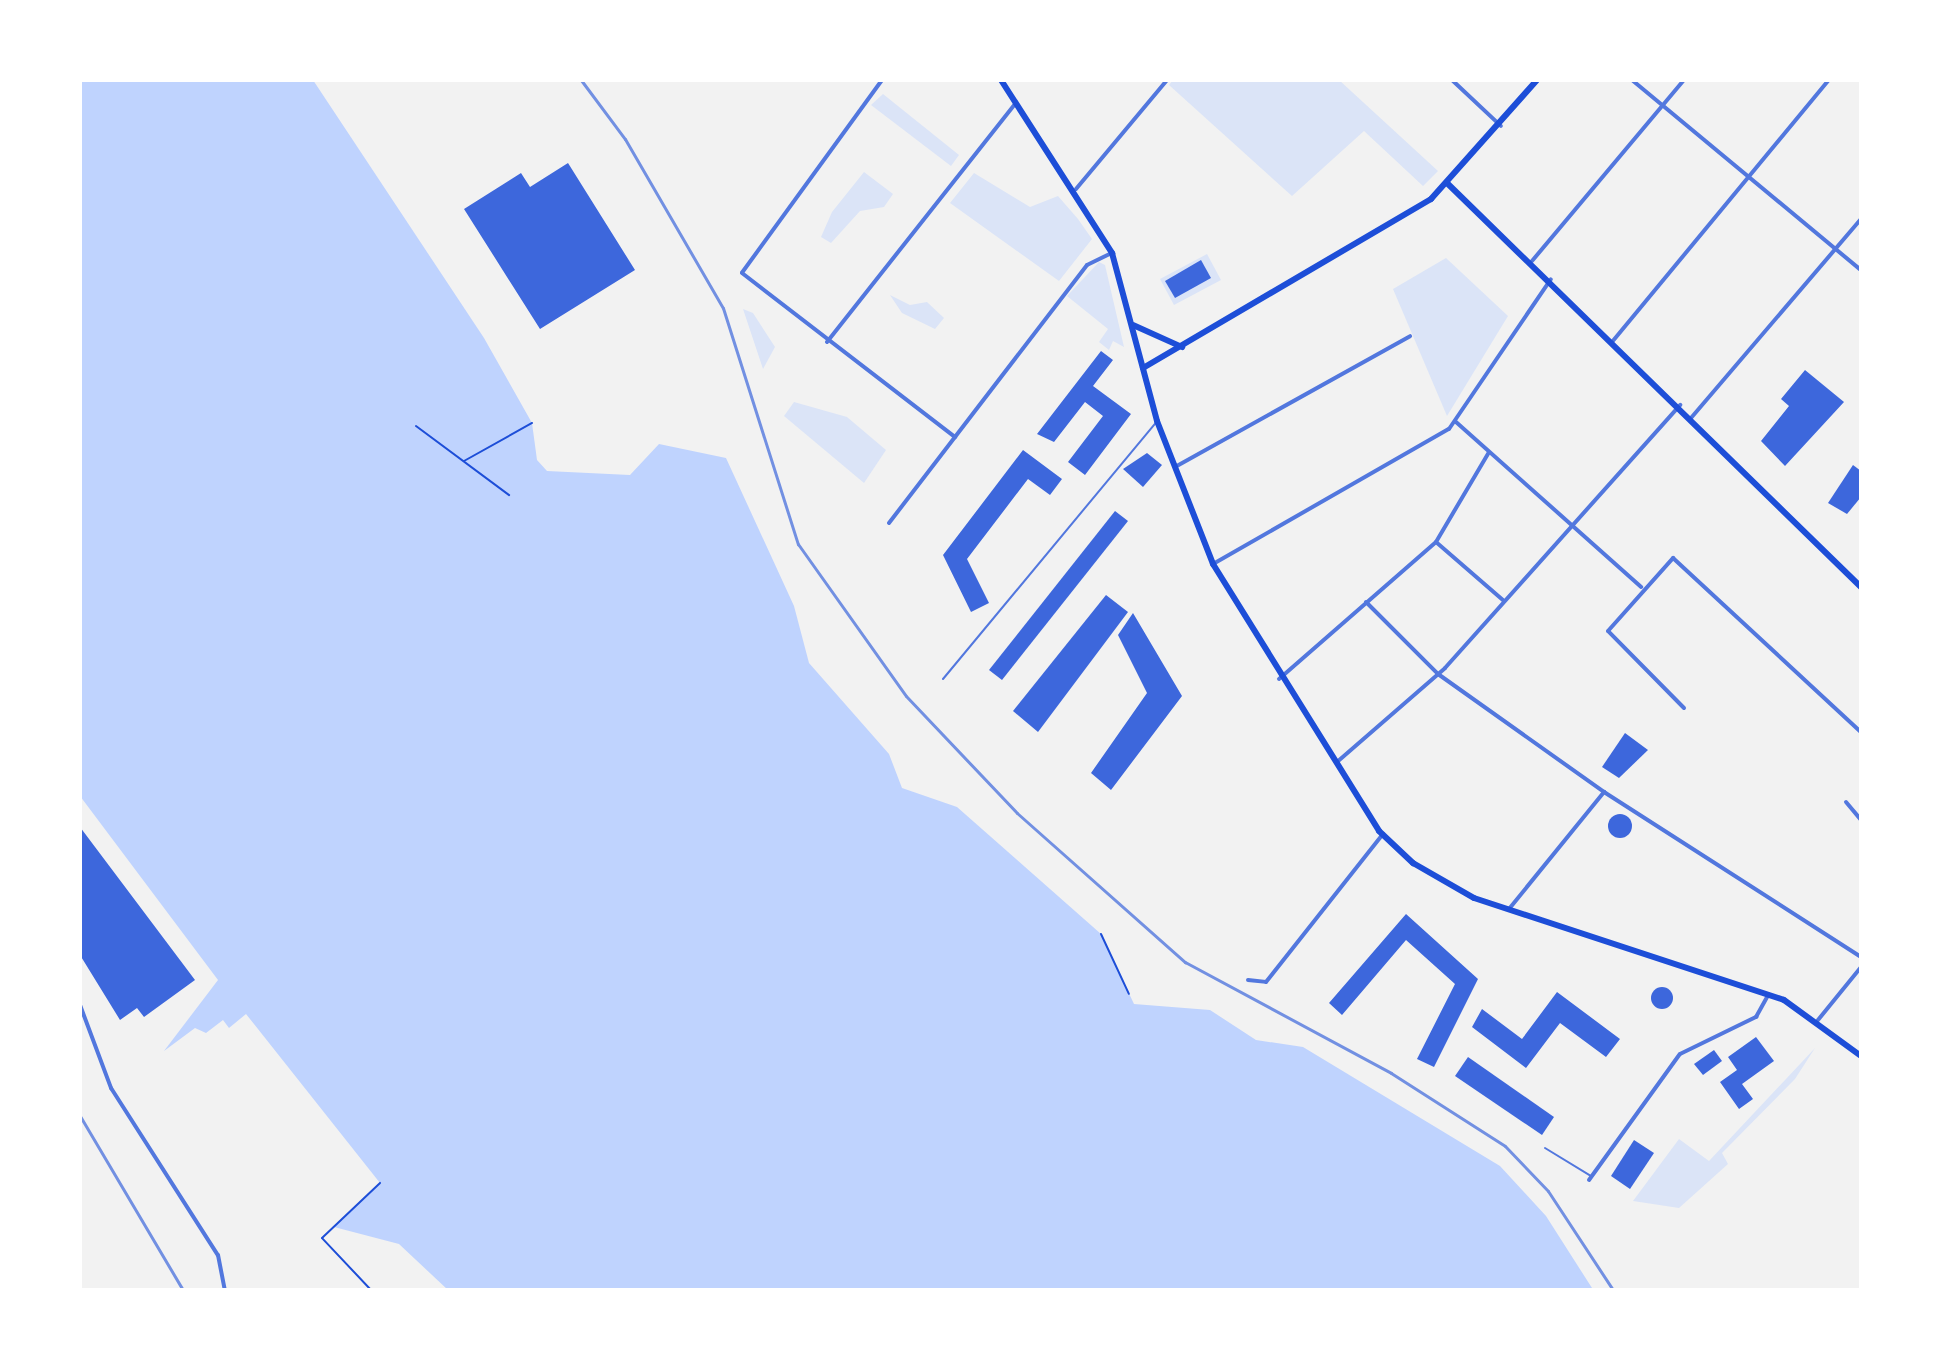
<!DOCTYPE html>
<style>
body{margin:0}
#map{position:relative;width:1941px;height:1370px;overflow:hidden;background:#f2f2f2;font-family:"Fira Sans Condensed",sans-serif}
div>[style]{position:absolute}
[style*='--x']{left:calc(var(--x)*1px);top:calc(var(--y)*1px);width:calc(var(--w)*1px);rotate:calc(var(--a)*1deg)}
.green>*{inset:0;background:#dbe4f7}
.water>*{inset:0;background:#bfd3fe}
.building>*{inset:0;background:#3d67dc}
.round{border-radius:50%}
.path>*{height:2px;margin:-1px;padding:0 1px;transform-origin:1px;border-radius:1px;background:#1d4ed8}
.service>*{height:2px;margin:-1px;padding:0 1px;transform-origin:1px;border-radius:1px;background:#5277de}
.minor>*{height:4px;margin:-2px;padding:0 2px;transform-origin:2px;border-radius:2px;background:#5277de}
.secondary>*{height:6px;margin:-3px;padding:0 3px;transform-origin:3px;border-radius:3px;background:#1d4ed8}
.rail>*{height:3px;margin:-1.5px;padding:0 1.5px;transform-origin:1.5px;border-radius:1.5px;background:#7290e2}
span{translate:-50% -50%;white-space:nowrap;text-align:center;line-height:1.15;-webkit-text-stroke:8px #fff;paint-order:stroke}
.frame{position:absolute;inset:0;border:82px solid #fff;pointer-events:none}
</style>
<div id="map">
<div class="green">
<i style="clip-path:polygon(1173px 80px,1339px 80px,1438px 171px,1423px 186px,1364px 131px,1292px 196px,1169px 85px)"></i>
<i style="clip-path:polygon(883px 94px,959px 155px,951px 166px,871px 105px)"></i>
<i style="clip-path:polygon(864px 172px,893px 194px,884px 207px,860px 211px,831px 243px,821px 237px,832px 212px)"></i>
<i style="clip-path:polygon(974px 173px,1030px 207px,1058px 196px,1078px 219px,1092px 239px,1059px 281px,950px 203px)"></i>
<i style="clip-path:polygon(1207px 254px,1221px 280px,1174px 305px,1160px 279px)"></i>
<i style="clip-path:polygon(1446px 258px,1508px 316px,1447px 416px,1393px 289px)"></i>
<i style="clip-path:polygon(1099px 262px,1105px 265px,1124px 347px,1113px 341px,1109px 350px,1099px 342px,1108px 329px,1067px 296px)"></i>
<i style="clip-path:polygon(890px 295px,910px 305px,927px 302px,944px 318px,935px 329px,902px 313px)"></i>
<i style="clip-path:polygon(743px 309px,753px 313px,775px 347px,763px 369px)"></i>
<i style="clip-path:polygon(794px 402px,847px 417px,886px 450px,864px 483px,784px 416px)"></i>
<i style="clip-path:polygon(1815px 1048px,1795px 1079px,1722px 1153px,1728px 1164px,1679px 1208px,1633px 1201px,1679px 1139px,1709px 1161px)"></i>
</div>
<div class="water">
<i style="clip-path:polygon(80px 80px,313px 80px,484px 338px,532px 423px,537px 460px,547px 471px,630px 475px,659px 444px,726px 458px,794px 606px,809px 663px,889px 754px,902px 788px,957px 807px,1101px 934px,1134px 1004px,1210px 1010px,1256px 1040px,1303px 1047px,1500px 1166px,1546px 1216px,1592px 1288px,448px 1290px,399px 1244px,334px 1227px,380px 1183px,246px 1014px,229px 1028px,223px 1020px,206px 1033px,195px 1028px,164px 1051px,218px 980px,80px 796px)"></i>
</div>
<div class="building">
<i style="clip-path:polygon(568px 163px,635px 270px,540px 329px,464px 209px,521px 173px,530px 187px)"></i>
<i style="clip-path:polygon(1201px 260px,1211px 278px,1175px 298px,1165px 281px)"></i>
<i style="clip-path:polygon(1101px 351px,1113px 360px,1093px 386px,1131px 414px,1085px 475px,1068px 462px,1103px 416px,1085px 402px,1054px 442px,1037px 434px)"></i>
<i style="clip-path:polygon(1805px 370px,1844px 402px,1785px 466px,1761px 441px,1789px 406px,1781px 399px)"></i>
<i style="clip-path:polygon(1023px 450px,1062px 479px,1050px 495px,1028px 479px,967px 559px,989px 603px,971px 612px,943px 555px)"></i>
<i style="clip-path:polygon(1147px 453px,1162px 465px,1143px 487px,1123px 469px)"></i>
<i style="clip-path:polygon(1853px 465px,1861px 471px,1861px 497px,1847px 514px,1828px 503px)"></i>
<i style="clip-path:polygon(1115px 511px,1128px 521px,1002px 680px,989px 670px)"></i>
<i style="clip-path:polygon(1106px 595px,1128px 612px,1038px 732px,1013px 711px)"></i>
<i style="clip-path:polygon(1133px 613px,1182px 696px,1111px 790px,1091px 773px,1147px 693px,1118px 635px)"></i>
<i style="clip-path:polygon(1625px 733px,1648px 750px,1619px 778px,1602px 767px)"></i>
<i class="round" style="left:1608px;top:814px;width:24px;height:24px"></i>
<i style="clip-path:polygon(80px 827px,195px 980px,144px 1017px,137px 1008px,120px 1020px,80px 955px)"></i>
<i style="clip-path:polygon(1406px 914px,1478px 979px,1434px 1067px,1417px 1059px,1455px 984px,1406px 940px,1342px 1015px,1329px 1003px)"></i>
<i class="round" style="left:1651px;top:987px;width:22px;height:22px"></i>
<i style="clip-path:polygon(1557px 992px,1620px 1039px,1606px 1057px,1560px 1023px,1526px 1068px,1472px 1027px,1482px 1009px,1522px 1039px)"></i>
<i style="clip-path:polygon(1756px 1037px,1774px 1061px,1742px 1084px,1753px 1099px,1739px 1109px,1720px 1082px,1737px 1070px,1728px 1057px)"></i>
<i style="clip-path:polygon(1714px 1050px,1722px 1061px,1703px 1075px,1694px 1064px)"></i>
<i style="clip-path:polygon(1468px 1057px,1554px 1117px,1542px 1135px,1455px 1076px)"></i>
<i style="clip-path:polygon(1634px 1140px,1654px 1153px,1630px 1189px,1611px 1176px)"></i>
</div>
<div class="path">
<i style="--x:416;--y:426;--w:116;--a:36.6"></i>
<i style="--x:464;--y:461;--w:78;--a:-29.2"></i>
<i style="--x:1101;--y:934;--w:66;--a:65"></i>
<i style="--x:371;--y:1290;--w:71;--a:-133.3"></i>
<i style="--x:322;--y:1238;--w:80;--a:-43.5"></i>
</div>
<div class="service">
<i style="--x:943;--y:679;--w:334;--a:-50.3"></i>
<i style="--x:1545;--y:1148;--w:54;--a:31.3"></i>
</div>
<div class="minor">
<i style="--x:882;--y:80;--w:238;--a:126"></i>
<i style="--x:742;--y:273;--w:269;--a:37.6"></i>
<i style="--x:1452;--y:80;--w:67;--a:43.2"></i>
<i style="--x:1632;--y:80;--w:298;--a:39.7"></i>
<i style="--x:1076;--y:189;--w:142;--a:-50.1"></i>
<i style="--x:1532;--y:261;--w:236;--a:-50"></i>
<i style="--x:827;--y:342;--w:303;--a:-51.7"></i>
<i style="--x:1612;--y:342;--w:340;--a:-50.4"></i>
<i style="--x:1691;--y:418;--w:262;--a:-49.5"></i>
<i style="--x:1456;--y:422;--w:248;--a:41.7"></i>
<i style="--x:1175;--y:467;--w:269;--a:-29.1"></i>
<i style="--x:889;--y:523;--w:325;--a:-52.5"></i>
<i style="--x:1087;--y:265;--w:28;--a:-26"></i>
<i style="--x:1436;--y:542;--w:90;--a:40.9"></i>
<i style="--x:1213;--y:564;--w:272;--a:-29.8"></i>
<i style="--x:1449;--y:429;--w:181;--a:-55.8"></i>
<i style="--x:1366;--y:602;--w:102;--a:45"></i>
<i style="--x:1438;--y:674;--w:204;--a:35.4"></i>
<i style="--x:1604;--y:792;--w:305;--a:32.7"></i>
<i style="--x:1279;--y:679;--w:208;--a:-41.1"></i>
<i style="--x:1436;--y:542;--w:104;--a:-59.5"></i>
<i style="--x:1684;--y:708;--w:108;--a:-134.6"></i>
<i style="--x:1608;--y:631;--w:98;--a:-48.3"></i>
<i style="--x:1673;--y:558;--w:256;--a:42.8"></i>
<i style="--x:1337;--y:762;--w:143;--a:-41"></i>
<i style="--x:1445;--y:668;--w:353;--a:-48.2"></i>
<i style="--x:1846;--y:802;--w:23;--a:50"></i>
<i style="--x:1509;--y:909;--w:151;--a:-50.9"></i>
<i style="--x:1248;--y:980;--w:18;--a:6"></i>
<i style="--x:1266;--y:982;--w:189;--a:-51.7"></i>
<i style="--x:80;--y:1005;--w:89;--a:69.5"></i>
<i style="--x:111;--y:1088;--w:198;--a:57.4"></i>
<i style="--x:218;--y:1255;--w:36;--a:79"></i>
<i style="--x:1818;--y:1020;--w:68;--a:-50.9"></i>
<i style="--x:1589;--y:1180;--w:155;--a:-54.2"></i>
<i style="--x:1680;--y:1054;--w:85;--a:-26"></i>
<i style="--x:1756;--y:1017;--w:26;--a:-61"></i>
</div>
<div class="secondary">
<i style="--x:1001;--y:80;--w:206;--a:57.3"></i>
<i style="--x:1112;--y:253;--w:174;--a:75"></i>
<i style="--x:1157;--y:421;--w:154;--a:68.6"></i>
<i style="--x:1213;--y:564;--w:314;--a:58.1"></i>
<i style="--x:1379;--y:831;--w:47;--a:43.3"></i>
<i style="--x:1413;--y:863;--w:70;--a:29.8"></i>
<i style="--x:1474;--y:898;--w:326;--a:18.2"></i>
<i style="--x:1784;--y:1000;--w:95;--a:36"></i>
<i style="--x:1448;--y:184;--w:577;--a:44.3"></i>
<i style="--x:1133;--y:325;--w:54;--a:24.2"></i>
<i style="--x:1143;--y:368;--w:334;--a:-30.4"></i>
<i style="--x:1431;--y:199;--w:159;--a:-48.3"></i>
</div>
<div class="rail">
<i style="--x:581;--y:80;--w:74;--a:53.3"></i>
<i style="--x:625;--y:139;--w:195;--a:59.9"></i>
<i style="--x:723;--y:308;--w:248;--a:72.4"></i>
<i style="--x:798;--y:544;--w:186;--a:54.6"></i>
<i style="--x:906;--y:696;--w:161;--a:46.5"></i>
<i style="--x:1017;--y:813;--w:225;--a:41.6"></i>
<i style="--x:1185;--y:962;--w:234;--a:28.3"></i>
<i style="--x:1391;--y:1073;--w:135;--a:32.6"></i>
<i style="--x:1505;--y:1146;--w:62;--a:46.3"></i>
<i style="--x:1548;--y:1191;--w:118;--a:56.7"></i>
<i style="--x:80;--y:1116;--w:202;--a:59.4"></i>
</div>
<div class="frame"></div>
</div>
